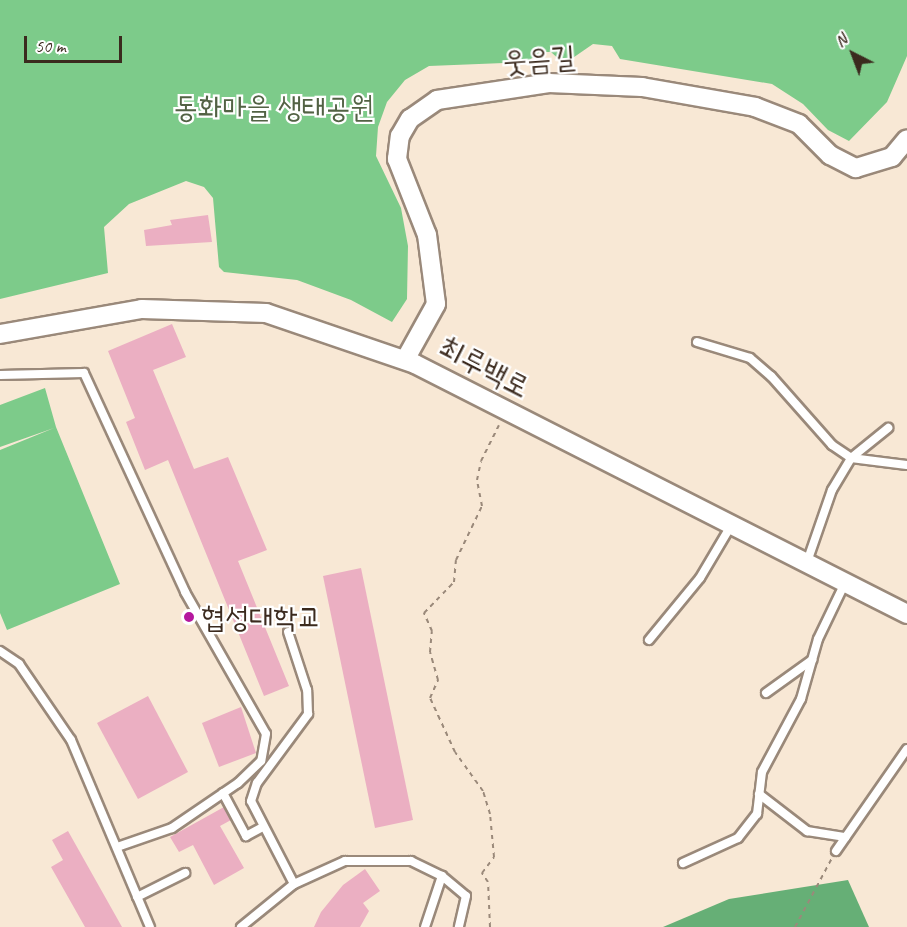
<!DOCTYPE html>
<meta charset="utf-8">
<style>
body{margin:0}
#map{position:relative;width:907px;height:927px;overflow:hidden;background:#f8e8d5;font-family:Caveat,"Poor Story",sans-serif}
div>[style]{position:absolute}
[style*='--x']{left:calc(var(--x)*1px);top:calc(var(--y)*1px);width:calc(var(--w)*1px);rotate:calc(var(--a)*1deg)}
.green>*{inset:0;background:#7dcb8a}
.forest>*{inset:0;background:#66af76}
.building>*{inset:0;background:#ebafc2}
.path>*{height:2px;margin-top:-1px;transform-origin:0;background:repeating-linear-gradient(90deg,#9a897a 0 4.5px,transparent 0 9px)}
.roads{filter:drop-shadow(2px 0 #9a897a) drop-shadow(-2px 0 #9a897a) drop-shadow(0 2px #9a897a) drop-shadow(0 -2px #9a897a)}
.service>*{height:8px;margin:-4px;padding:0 4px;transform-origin:4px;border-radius:4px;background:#fff}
.tertiary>*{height:18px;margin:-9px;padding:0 9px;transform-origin:9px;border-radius:9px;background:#fff}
.dots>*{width:16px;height:16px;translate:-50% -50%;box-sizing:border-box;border:3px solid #fff;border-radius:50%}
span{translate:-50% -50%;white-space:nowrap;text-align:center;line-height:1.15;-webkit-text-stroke:4.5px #fff;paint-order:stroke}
.street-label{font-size:30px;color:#3b2a1e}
.park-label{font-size:30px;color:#526244}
.poi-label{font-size:30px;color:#3b2a1e}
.left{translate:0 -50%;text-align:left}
.north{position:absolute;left:823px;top:24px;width:60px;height:60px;-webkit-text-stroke:4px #fff;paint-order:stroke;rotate:318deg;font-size:16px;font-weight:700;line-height:24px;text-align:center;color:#3b2a1e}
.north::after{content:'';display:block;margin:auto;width:21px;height:27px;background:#3b2a1e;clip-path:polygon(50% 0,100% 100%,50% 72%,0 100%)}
.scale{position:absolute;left:24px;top:36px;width:98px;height:27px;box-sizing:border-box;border:3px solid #3b2a1e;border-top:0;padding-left:8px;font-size:18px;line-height:21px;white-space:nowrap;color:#3b2a1e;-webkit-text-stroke:4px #fff;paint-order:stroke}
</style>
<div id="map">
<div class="green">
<i style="clip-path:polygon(0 0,907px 0,907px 56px,887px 102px,849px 141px,828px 130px,803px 104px,772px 84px,620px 59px,612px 46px,593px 44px,564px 64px,551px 52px,540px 52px,527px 62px,429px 66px,405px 80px,387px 102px,378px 127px,376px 156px,401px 208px,408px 246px,407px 299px,392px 322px,351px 300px,297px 280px,224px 272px,219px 267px,213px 198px,204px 187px,186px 181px,129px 204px,104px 227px,108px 273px,0 299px)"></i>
<i style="clip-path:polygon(45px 388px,56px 427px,120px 584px,7px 630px,0 613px,0 450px,54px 428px,0 447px,0 405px)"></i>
</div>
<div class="forest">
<i style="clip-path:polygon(848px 880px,869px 927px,663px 927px,729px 899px)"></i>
</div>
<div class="building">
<i style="clip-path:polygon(208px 215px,212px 242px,146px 246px,144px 230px,172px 225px,170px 220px)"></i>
<i style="clip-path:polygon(172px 324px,186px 357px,153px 370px,194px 469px,228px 457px,267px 550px,238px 561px,289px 686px,264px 696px,168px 460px,145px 470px,126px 422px,135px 418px,108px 351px)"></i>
<i style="clip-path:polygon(361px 568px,413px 820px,375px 828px,323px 576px)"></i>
<i style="clip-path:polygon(148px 696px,188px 772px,138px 799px,97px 723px)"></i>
<i style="clip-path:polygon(241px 707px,256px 753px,219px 767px,202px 723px)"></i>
<i style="clip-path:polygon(224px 807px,231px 820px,220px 826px,244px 868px,214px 885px,193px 845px,179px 852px,170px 837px)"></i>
<i style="clip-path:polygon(68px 831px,122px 927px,85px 927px,51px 867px,63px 860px,52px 840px)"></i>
<i style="clip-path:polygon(365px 869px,380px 891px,363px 903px,369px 911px,360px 927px,314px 927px,321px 912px,343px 885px)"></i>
</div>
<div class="path">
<i style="--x:490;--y:927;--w:45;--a:-92.5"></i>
<i style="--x:488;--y:882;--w:11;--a:-124"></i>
<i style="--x:482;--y:873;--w:20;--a:-53"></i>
<i style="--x:494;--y:857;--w:43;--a:-95.3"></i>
<i style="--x:490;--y:814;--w:24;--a:-107"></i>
<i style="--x:483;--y:791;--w:48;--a:-125.7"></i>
<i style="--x:455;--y:752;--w:60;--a:-114.8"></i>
<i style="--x:430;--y:698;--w:20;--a:-66"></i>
<i style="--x:438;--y:680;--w:29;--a:-106"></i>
<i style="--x:430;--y:652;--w:21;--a:-85"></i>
<i style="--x:432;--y:631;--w:20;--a:-114"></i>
<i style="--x:424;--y:613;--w:43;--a:-45.9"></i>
<i style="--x:454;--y:582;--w:22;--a:-85"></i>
<i style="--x:456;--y:560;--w:60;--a:-64.3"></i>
<i style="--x:482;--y:506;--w:26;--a:-101"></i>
<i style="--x:477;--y:480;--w:19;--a:-78"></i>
<i style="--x:481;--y:461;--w:40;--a:-63.4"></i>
<i style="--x:795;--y:927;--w:78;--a:-61.8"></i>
</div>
<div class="roads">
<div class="service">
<i style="--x:697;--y:342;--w:55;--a:16.8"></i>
<i style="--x:750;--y:358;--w:28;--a:41"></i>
<i style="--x:771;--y:376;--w:92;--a:48.5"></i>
<i style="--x:832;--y:445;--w:23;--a:34"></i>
<i style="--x:851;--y:458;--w:56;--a:7.1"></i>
<i style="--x:0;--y:375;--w:84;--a:-1.4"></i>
<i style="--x:84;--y:373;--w:241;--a:65.2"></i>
<i style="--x:185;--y:592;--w:163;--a:60.3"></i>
<i style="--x:266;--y:734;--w:27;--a:100"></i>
<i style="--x:261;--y:761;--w:32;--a:136"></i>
<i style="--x:238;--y:783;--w:80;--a:145.7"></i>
<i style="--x:172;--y:828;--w:58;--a:160.9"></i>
<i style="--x:807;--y:562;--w:76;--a:-70.9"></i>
<i style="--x:832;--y:490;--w:37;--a:-59"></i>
<i style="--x:851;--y:458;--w:48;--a:-39"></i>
<i style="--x:649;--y:640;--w:80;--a:-50.6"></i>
<i style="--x:700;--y:578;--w:63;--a:-59.3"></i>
<i style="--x:0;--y:651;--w:23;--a:34"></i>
<i style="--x:19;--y:664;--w:92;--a:55.6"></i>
<i style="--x:71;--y:740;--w:203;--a:67.1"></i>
<i style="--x:766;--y:693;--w:57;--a:-35.7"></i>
<i style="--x:223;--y:793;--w:49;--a:61.9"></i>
<i style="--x:246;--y:836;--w:19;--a:-28"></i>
<i style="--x:759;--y:794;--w:61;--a:37.6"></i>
<i style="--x:807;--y:831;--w:39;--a:9"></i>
<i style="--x:836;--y:851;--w:124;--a:-55.2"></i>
<i style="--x:683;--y:863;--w:60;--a:-24.4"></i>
<i style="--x:738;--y:838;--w:31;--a:-52"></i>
<i style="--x:757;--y:814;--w:42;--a:-83.2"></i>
<i style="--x:762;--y:772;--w:83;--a:-61.9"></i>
<i style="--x:801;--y:699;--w:62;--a:-74.2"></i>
<i style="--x:818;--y:639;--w:62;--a:-64.3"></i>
<i style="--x:294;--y:884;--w:56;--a:-24.3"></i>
<i style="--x:345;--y:861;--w:66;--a:0"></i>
<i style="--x:411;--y:861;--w:34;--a:26"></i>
<i style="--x:442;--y:876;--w:31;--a:40"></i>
<i style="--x:466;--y:896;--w:32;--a:103"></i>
<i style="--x:137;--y:897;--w:54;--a:-26.6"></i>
<i style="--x:241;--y:927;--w:68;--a:-39.1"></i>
<i style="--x:294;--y:884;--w:93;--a:-117.4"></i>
<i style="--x:251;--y:801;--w:19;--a:-72"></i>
<i style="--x:257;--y:783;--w:86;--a:-53.5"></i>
<i style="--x:308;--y:714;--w:24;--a:-92"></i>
<i style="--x:307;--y:690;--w:61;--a:-108.1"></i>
<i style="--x:425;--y:927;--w:54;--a:-71.6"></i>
</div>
<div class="tertiary">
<i style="--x:0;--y:334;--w:144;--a:-10"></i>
<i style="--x:142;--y:309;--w:124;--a:1.8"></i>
<i style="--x:266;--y:313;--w:157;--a:18.9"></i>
<i style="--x:415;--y:364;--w:552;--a:26.94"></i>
<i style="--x:405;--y:360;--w:64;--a:-61"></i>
<i style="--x:436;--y:304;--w:70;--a:-97.4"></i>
<i style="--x:427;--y:235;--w:82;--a:-111.5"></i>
<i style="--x:397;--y:159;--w:23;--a:-83"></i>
<i style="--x:400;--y:136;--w:20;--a:-60"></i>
<i style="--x:410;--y:119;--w:33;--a:-35"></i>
<i style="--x:437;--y:100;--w:113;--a:-8.6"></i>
<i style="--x:549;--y:83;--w:93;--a:2.5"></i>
<i style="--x:642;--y:87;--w:115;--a:10"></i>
<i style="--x:755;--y:107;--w:47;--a:21.1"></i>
<i style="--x:799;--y:124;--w:44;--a:45"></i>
<i style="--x:830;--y:155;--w:29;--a:27"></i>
<i style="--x:856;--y:168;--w:38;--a:-17"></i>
<i style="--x:892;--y:157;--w:23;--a:-50"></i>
</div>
</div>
<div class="dots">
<i style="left:189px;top:617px;background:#b5179e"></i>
</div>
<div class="street-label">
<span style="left:539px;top:59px;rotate:-4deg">웃음길</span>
<span style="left:484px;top:367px;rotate:27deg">최루백로</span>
</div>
<div class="park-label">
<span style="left:274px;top:107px">동화마을 생태공원</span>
</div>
<div class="poi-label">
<span class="left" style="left:201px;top:617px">협성대학교</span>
</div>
<div class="north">N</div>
<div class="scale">50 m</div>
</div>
